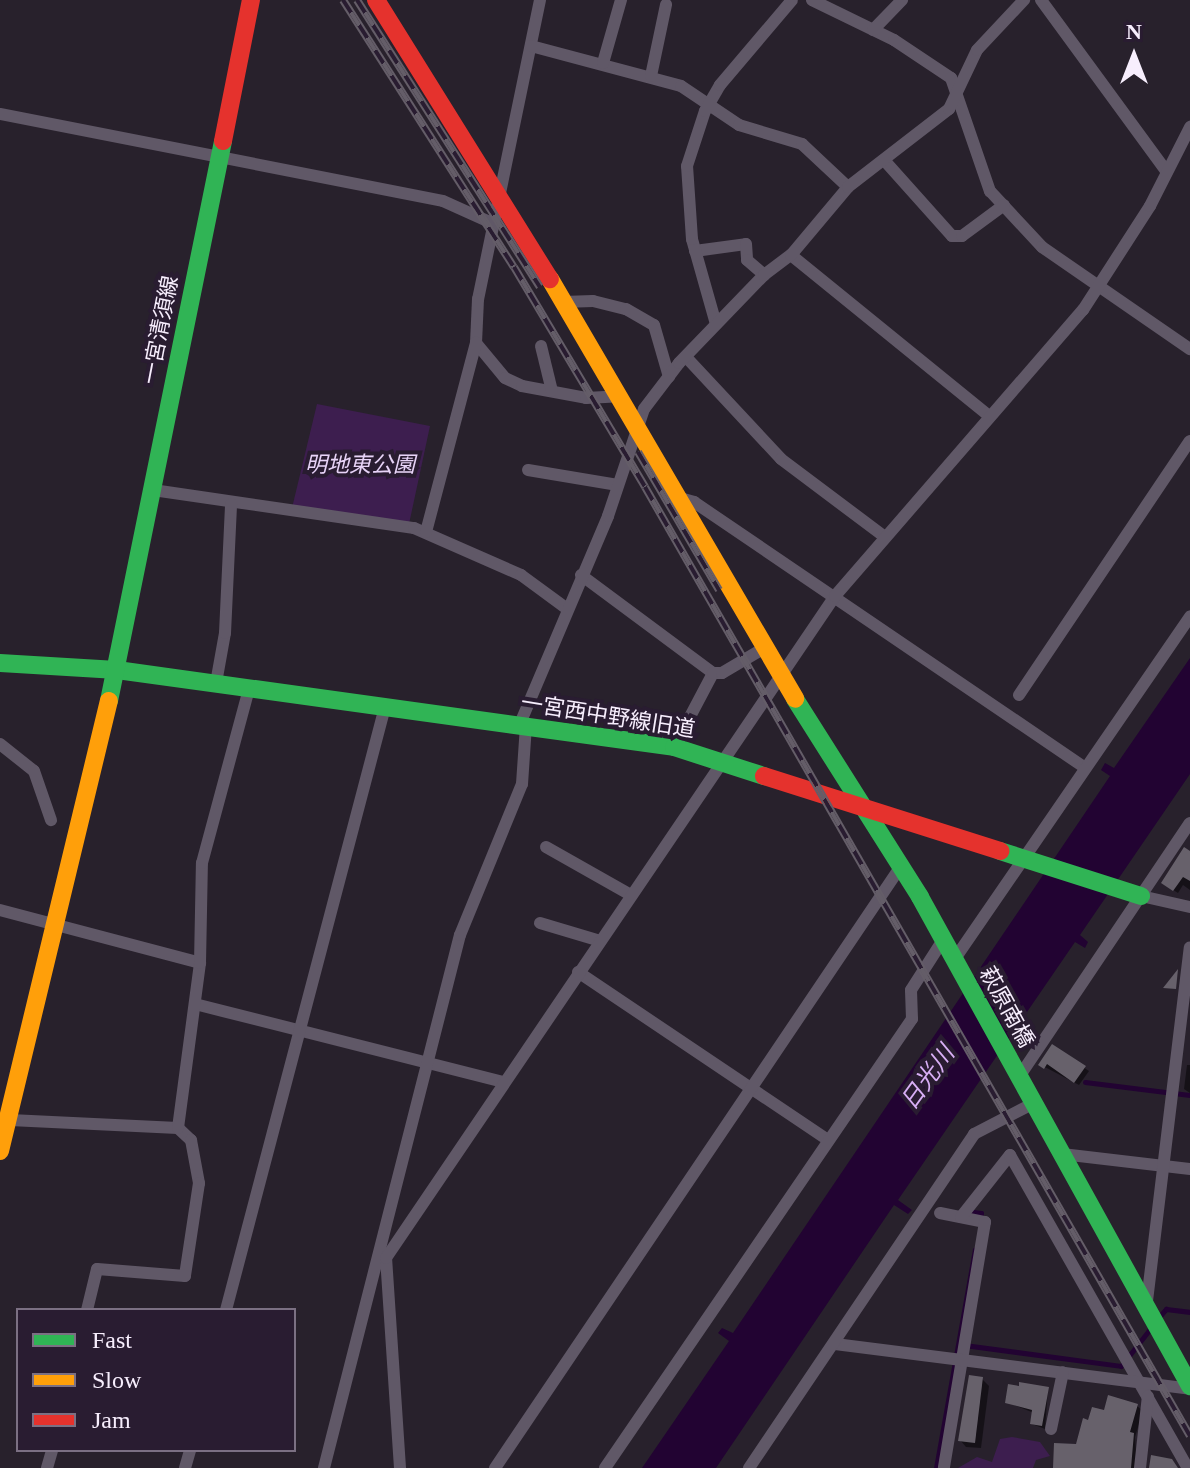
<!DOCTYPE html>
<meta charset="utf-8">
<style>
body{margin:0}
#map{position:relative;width:1190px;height:1468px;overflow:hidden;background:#28212c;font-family:"Times New Roman","Noto Sans JP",serif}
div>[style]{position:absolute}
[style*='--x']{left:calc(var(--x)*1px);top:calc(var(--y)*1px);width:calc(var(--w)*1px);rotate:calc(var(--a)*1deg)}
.green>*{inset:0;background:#3d1e4f}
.water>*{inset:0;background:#220332}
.shadow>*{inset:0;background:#0007}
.stream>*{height:5px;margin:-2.5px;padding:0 2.5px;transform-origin:2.5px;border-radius:2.5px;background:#220332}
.building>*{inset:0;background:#67616b}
.street>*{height:12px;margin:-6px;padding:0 6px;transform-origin:6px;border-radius:6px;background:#605867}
.fast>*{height:18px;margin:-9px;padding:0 9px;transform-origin:9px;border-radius:9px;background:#30b455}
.slow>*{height:18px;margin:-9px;padding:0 9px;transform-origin:9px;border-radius:9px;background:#ff9f0a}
.jam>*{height:18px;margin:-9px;padding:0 9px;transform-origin:9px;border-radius:9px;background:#e5322d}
.rail>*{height:8px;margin-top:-4px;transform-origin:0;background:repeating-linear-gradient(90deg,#291c31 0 15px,#645d68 0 30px);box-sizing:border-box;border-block:2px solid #645d68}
span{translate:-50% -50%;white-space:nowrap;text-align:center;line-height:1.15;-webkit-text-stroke:8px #291c31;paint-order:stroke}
.street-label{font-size:22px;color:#f7eefd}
.park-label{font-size:22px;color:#e7d3f7;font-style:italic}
.water-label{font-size:24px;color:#d8aff5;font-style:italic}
.legend{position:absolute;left:16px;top:1308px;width:280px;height:144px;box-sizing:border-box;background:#291c31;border:2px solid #7b7083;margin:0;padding:10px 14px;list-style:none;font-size:24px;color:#f7eefd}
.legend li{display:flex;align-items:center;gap:16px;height:40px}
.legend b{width:40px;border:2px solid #7b7083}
.north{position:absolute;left:1094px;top:16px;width:80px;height:80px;-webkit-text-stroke:6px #291c31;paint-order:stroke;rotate:0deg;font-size:22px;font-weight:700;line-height:32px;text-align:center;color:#f7eefd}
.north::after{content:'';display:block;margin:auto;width:28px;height:36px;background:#f7eefd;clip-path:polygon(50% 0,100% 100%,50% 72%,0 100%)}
</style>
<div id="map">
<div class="green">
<i style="clip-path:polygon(317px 404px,430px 426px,409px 524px,292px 508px)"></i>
<i style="clip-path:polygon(1012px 1437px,1040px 1442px,1050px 1456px,1036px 1460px,1033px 1468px,958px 1468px,977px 1457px,992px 1462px,1000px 1439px)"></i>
</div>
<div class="water">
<i style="clip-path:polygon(1190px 658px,1190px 774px,1080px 935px,1088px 942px,1085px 948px,1075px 942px,898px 1200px,912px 1210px,908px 1214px,894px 1205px,716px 1468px,642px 1468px,729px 1341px,718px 1333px,722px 1328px,733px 1333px,1110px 776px,1101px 770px,1105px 763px,1114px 768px)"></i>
</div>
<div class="shadow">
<i style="clip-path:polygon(1190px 854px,1190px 890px,1183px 885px,1178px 893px,1167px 886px)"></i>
<i style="clip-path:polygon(1052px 1047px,1089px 1071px,1079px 1085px,1041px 1065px)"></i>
<i style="clip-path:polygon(1187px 1065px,1190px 1065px,1190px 1093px,1184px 1089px)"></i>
<i style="clip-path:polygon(982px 1379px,989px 1386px,981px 1448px,966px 1447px,960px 1440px)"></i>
<i style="clip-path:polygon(1048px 1389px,1045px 1429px,1032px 1424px,1034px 1413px,1007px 1402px)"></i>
<i style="clip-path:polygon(1137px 1406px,1143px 1411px,1135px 1437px,1137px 1468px,1055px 1468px,1077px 1446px,1090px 1422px)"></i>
</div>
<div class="stream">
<i style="--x:1085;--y:1082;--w:106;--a:7.1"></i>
<i style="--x:966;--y:1211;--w:15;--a:8"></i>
<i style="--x:981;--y:1213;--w:6;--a:99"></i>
<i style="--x:1159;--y:1317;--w:11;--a:-49"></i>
<i style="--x:1166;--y:1309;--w:24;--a:7"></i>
<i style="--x:964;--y:1345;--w:158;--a:7.6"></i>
<i style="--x:1121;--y:1366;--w:52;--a:-52"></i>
<i style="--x:936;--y:1468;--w:222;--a:-79.9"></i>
</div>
<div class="building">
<i style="clip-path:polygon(1184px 847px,1190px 851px,1190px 881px,1183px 877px,1173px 891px,1161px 883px)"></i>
<i style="clip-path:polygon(1178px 969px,1176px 989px,1163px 988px)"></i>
<i style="clip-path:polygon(1052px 1044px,1086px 1066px,1074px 1083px,1047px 1064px,1044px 1069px,1038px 1065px)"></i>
<i style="clip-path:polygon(969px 1375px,983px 1377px,975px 1443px,958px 1441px)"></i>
<i style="clip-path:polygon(1019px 1382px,1049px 1387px,1042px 1426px,1030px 1424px,1032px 1410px,1005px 1403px,1008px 1384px,1019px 1386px)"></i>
<i style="clip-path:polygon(1108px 1395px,1138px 1404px,1130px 1432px,1134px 1433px,1131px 1468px,1053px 1468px,1054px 1443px,1076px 1444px,1083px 1418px,1088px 1420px,1092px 1407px,1104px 1410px)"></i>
<i style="clip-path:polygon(1151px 1455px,1172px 1459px,1178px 1468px,1149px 1468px)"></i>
</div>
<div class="street">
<i style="--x:540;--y:0;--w:305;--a:101.7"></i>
<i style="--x:478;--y:299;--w:44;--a:92.6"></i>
<i style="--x:476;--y:343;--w:45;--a:50.4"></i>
<i style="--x:505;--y:378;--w:19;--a:25"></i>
<i style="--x:522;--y:386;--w:65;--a:10.6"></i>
<i style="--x:586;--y:398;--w:33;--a:-3"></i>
<i style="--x:812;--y:0;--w:91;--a:26"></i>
<i style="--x:894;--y:40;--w:69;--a:33.7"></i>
<i style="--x:951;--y:78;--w:120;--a:71"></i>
<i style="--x:990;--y:191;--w:76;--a:47.1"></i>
<i style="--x:1042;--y:247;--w:180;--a:34.6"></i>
<i style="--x:1041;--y:0;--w:213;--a:53.8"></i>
<i style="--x:873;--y:30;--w:42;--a:-46"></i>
<i style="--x:531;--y:46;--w:155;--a:14.9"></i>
<i style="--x:681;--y:86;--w:70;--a:33.9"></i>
<i style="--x:739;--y:125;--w:66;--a:16.8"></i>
<i style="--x:802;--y:144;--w:63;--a:43.1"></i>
<i style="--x:603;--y:63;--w:66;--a:-74.1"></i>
<i style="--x:651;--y:76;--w:73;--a:-78.1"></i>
<i style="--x:0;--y:114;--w:451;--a:11.1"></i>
<i style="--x:443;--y:201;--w:56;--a:24.3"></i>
<i style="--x:884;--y:160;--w:102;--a:48.2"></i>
<i style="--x:952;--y:236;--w:10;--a:0"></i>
<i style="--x:962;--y:236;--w:52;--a:-36.4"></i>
<i style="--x:695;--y:251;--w:51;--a:-7.8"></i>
<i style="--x:746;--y:244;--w:16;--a:86"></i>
<i style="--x:747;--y:260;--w:23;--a:41"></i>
<i style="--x:791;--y:255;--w:254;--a:39.1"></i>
<i style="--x:563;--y:302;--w:30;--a:-2"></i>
<i style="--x:593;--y:301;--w:34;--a:14"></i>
<i style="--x:626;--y:309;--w:32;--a:30"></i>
<i style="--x:654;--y:325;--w:54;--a:73.9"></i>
<i style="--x:716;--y:324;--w:88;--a:-105.8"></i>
<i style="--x:692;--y:239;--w:73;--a:-93.9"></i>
<i style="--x:687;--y:166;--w:58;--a:-71.9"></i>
<i style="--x:705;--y:111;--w:30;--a:-60"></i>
<i style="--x:720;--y:85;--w:111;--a:-49.7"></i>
<i style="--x:541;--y:346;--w:46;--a:76.3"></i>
<i style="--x:686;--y:357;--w:139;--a:47"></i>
<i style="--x:781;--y:459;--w:130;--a:36.9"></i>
<i style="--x:528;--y:470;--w:91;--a:9.5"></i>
<i style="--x:153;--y:490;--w:264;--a:8.3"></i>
<i style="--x:414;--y:528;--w:117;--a:23.7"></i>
<i style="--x:521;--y:575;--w:56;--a:36.3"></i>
<i style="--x:680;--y:498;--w:15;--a:16"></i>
<i style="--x:694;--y:502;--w:473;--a:34.2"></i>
<i style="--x:426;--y:532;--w:196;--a:-75.2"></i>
<i style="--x:581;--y:575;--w:164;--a:36.6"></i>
<i style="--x:216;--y:683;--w:51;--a:-79.8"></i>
<i style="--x:225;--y:633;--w:129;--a:-87.3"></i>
<i style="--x:1019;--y:695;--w:306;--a:-56.1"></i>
<i style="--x:519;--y:726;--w:228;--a:-67"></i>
<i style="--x:608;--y:516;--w:113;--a:-71.4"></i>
<i style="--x:644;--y:409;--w:58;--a:-52.7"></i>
<i style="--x:679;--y:363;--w:122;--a:-46"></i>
<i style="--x:764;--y:275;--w:34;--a:-37"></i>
<i style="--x:791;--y:255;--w:89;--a:-50"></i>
<i style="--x:848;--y:187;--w:128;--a:-37.7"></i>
<i style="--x:949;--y:109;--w:65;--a:-64.6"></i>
<i style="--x:977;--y:50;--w:69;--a:-46.8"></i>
<i style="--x:0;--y:744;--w:43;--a:38.5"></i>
<i style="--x:34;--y:771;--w:52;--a:70.9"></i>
<i style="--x:674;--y:747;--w:84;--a:-62.2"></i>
<i style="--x:713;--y:673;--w:9;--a:0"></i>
<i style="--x:722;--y:673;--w:51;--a:-30.6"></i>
<i style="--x:546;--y:847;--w:98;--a:29.5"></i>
<i style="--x:1141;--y:896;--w:50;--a:12.7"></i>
<i style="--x:0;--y:910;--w:207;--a:14.8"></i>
<i style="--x:540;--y:923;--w:63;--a:16.7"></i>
<i style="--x:954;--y:960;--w:417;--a:-55.5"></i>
<i style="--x:578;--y:972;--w:301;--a:33.9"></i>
<i style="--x:195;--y:1004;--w:319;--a:14.2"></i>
<i style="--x:1019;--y:1077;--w:306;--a:-56.1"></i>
<i style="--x:10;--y:1120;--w:168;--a:2.7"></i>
<i style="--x:178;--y:1128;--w:18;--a:43"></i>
<i style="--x:191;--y:1140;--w:44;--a:79.5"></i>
<i style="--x:199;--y:1183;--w:94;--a:98.6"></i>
<i style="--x:185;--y:1276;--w:88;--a:-175.5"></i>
<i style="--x:97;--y:1269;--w:42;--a:103.7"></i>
<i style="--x:178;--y:1128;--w:166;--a:-82.4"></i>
<i style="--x:200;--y:963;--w:100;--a:-88.9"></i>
<i style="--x:202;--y:863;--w:180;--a:-74.9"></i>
<i style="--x:1062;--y:1154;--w:129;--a:6.7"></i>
<i style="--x:940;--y:1213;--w:46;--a:11.3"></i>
<i style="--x:985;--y:1222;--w:249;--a:99.5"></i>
<i style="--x:961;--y:1217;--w:79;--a:-51.7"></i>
<i style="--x:1010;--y:1155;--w:360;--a:60.4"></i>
<i style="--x:1147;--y:1301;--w:356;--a:-83.1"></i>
<i style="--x:226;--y:1310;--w:624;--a:-75.23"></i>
<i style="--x:835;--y:1344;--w:358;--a:7.2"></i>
<i style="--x:1051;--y:1429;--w:58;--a:-78.1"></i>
<i style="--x:47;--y:1468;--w:19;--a:-74"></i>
<i style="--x:185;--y:1468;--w:19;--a:-74"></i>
<i style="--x:324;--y:1468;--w:550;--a:-75.69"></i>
<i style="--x:460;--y:935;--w:163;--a:-67.7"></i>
<i style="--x:522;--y:784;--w:58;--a:-86.1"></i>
<i style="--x:400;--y:1468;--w:210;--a:-93.8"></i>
<i style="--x:386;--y:1258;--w:800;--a:-55.85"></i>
<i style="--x:835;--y:596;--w:379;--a:-49.1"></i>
<i style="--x:1083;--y:310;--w:124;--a:-57.2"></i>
<i style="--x:1150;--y:206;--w:89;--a:-63.1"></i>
<i style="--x:495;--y:1468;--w:723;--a:-56"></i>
<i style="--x:605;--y:1468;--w:544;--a:-55.64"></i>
<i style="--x:912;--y:1019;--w:29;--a:-92"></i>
<i style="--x:911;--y:990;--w:59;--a:-57.4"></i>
<i style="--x:749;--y:1468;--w:403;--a:-56"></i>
<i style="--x:974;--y:1134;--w:68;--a:-27.3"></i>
<i style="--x:1140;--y:1468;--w:72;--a:-83.7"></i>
</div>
<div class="fast">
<i style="--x:0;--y:663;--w:117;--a:3.4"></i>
<i style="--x:117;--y:670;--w:562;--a:7.87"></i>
<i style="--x:674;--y:747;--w:95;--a:17.9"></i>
<i style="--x:795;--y:699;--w:234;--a:57.7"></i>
<i style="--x:920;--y:897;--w:559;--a:61.09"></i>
<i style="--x:109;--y:701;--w:571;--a:-78.49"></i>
<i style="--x:1000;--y:851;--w:148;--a:17.7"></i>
</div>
<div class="slow">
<i style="--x:550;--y:279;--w:486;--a:59.7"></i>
<i style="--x:0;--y:1151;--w:463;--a:-76.4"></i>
</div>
<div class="jam">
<i style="--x:376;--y:0;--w:329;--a:58.1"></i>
<i style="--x:223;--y:141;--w:144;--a:-78.8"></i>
<i style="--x:764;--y:776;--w:248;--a:17.6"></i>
</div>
<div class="rail">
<i style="--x:343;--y:0;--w:317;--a:57.4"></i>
<i style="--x:514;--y:267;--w:256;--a:59.2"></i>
<i style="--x:645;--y:487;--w:1094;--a:60.13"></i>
<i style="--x:357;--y:0;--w:340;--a:57.5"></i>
<i style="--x:638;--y:452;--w:160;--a:59.6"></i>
</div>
<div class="street-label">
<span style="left:160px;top:330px;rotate:-79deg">一宮清須線</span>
<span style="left:608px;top:716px;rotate:9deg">一宮西中野線旧道</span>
<span style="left:1007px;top:1007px;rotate:61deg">萩原南橋</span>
</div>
<div class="park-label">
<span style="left:360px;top:465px">明地東公園</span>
</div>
<div class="water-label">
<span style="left:928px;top:1078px;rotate:-54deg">日光川</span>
</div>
<ul class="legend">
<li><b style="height:10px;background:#30b455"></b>Fast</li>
<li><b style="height:10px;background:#ff9f0a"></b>Slow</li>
<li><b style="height:10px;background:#e5322d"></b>Jam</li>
</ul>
<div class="north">N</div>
</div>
